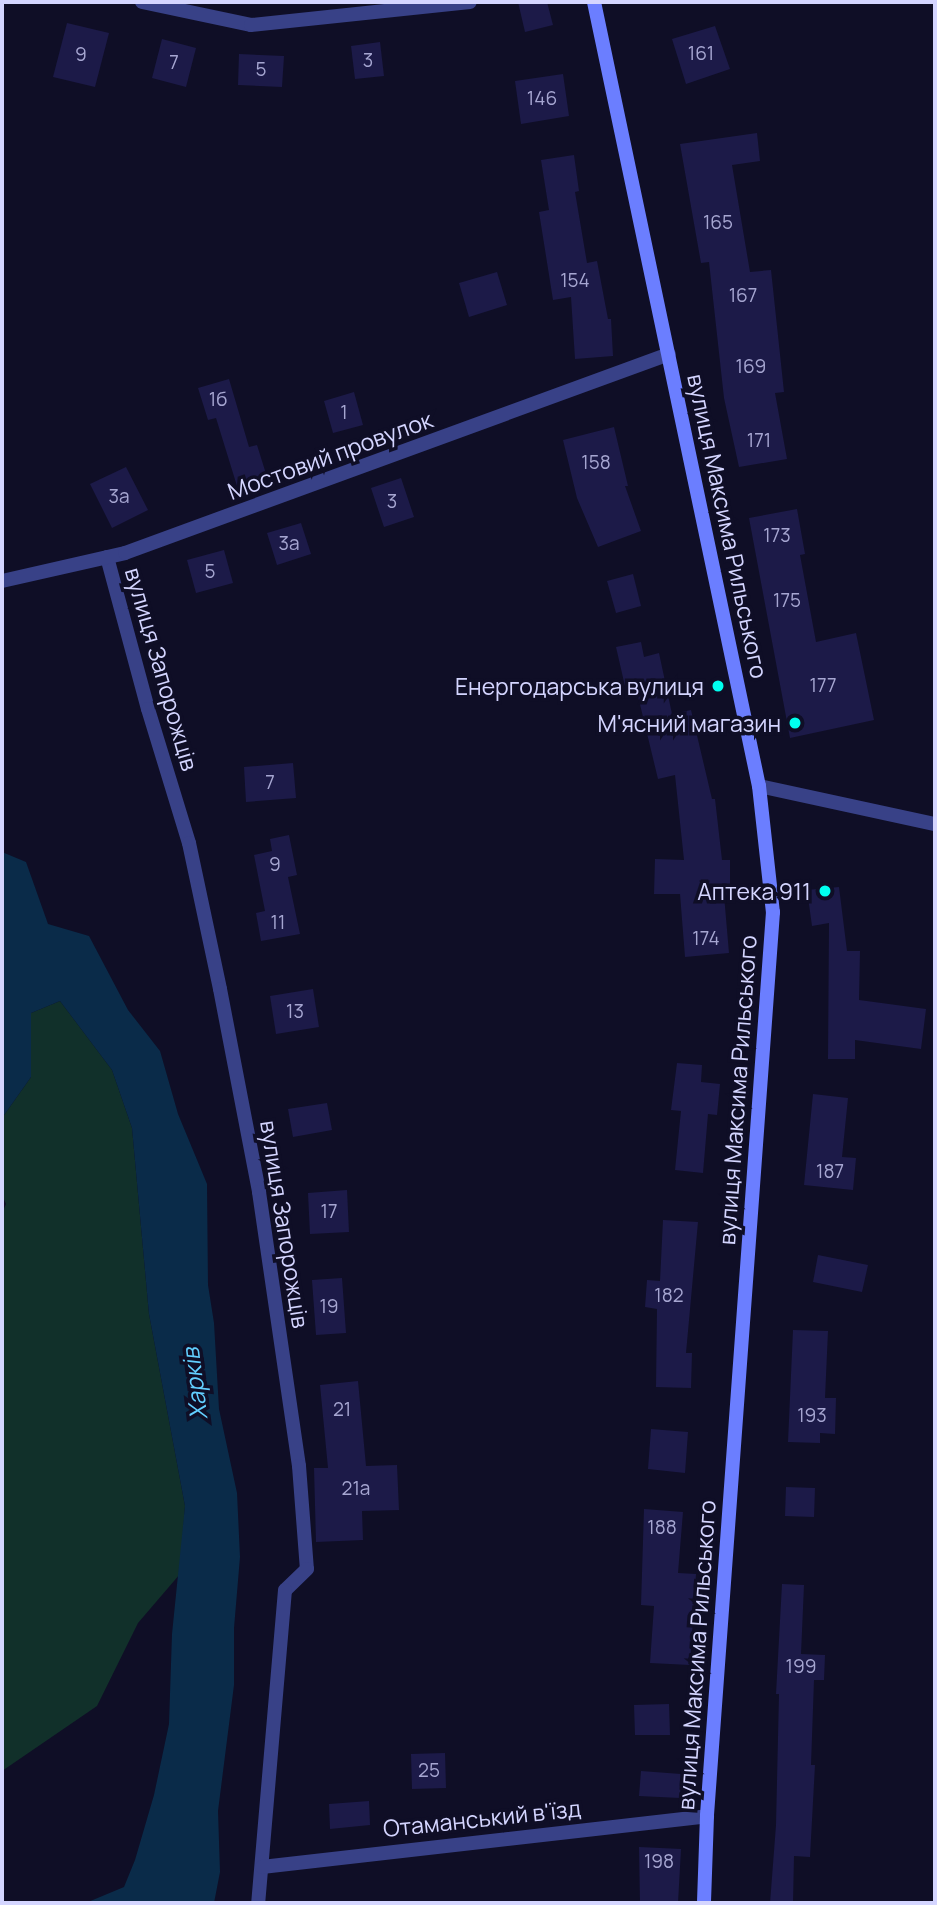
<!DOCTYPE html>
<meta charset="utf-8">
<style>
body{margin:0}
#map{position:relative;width:937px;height:1905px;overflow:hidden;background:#0f0e26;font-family:Manrope,sans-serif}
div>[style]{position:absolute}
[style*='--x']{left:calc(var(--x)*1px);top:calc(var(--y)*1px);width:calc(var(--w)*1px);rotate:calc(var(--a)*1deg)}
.green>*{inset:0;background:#11302a}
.water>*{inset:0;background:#0a2b49}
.building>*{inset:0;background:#1c1a48}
.minor>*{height:14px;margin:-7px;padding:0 7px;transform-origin:7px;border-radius:7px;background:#384187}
.secondary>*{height:14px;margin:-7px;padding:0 7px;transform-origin:7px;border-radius:7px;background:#6b7eff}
.dots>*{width:19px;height:19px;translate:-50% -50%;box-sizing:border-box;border:4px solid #0f0e26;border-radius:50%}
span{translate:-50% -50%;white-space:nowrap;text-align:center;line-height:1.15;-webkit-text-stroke:7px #0f0e26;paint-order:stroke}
.number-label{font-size:19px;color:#a6a6d1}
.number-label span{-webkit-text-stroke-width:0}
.street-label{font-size:23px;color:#d4d5ff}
.poi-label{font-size:23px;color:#d4d5ff}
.right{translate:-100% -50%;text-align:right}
.water-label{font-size:24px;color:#62cfff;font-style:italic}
.frame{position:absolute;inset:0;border:4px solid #d4d5ff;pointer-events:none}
</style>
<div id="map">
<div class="green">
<i style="clip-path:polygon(60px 1001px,112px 1070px,132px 1128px,149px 1314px,185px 1506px,180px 1574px,138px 1623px,97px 1706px,2px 1771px,2px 1213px,6px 1204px,2px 1195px,2px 1118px,31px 1077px,31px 1013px)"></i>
</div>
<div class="water">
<i style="clip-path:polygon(2px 852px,26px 862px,48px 924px,89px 936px,128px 1010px,160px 1051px,178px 1114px,207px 1184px,208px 1285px,214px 1323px,219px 1409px,237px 1493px,240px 1557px,234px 1628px,234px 1685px,218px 1811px,220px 1872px,214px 1903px,59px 1903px,88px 1902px,124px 1887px,135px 1860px,154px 1795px,169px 1724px,172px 1634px,185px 1506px,149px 1314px,132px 1128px,112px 1070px,60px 1001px,31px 1013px,31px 1077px,2px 1118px)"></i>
</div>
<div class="building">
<i style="clip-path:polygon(518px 2px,547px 2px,553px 25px,525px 32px)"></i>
<i style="clip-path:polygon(67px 23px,109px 33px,95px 87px,53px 77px)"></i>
<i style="clip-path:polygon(715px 26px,730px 69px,686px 84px,672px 39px)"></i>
<i style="clip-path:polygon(162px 39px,196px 48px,186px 87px,152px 78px)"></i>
<i style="clip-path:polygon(380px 42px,384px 76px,355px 79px,351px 46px)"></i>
<i style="clip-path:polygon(239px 54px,284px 56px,282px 87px,238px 85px)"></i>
<i style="clip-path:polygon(563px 74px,569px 116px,521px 124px,515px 81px)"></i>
<i style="clip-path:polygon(757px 133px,760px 161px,732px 165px,750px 272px,771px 270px,784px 392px,775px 393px,787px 459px,739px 467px,724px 398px,709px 262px,701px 263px,680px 144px)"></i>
<i style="clip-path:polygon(574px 155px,579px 191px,575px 192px,587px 263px,597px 261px,608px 319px,611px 319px,613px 356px,575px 359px,571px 297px,553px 300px,539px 212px,549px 210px,541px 160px)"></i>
<i style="clip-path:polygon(497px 272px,507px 305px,469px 317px,459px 283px)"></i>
<i style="clip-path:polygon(229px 379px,249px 447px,257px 445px,267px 477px,237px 486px,216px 418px,208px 420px,198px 388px)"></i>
<i style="clip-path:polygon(354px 392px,363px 425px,333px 433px,324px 401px)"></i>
<i style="clip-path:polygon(614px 427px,628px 486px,625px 486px,641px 531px,598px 547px,577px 498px,563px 440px)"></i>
<i style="clip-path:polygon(126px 467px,148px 510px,112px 528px,90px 484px)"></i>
<i style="clip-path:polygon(401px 478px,414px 517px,384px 527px,371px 488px)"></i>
<i style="clip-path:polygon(797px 509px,805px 554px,800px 555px,816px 642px,856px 633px,874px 720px,790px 738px,749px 518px)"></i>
<i style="clip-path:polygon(301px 523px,311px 554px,277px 565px,267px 533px)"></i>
<i style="clip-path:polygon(224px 550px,233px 583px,196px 593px,187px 560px)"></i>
<i style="clip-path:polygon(633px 574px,641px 606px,616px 613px,607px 581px)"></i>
<i style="clip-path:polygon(641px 642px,644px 657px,659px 653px,672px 714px,691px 710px,712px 799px,715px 799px,722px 860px,730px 860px,730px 895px,724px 895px,729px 953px,685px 957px,680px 894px,654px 894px,655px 859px,684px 860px,675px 775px,658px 779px,637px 692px,627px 695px,616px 647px)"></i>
<i style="clip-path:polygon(293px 763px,296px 798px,246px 802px,244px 767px)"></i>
<i style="clip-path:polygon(289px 835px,297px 875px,288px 877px,300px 934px,261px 941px,256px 913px,265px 911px,254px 855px,272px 851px,270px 839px)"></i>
<i style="clip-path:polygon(839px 887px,847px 951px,860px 951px,859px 1000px,926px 1009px,921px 1049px,855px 1040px,855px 1059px,828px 1059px,829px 923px,812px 926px,807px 890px)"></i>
<i style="clip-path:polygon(313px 989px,319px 1027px,276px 1034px,270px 996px)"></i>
<i style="clip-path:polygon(677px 1063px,702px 1065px,701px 1082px,720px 1084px,717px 1115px,708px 1114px,703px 1173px,675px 1170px,681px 1111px,671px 1110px)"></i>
<i style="clip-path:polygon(813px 1094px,848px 1098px,842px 1157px,856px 1158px,853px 1190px,804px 1185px)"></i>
<i style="clip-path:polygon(327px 1103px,332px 1130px,293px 1137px,288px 1109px)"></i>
<i style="clip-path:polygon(347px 1190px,349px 1232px,310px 1234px,308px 1193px)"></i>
<i style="clip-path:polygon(663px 1220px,698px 1222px,686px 1353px,692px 1353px,691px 1388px,656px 1387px,657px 1309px,645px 1307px,647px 1280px,660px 1281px)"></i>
<i style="clip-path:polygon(818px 1255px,868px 1265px,862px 1292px,813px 1282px)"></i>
<i style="clip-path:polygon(342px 1278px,346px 1333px,316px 1335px,312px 1280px)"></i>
<i style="clip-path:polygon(793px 1330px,828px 1331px,825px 1398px,836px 1398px,835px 1434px,820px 1433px,820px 1443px,788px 1442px)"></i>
<i style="clip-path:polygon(358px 1381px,366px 1466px,397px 1465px,399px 1510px,362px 1511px,363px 1540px,316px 1542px,314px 1468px,328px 1468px,320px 1385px)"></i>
<i style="clip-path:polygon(651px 1429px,688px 1432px,685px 1473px,648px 1469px)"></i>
<i style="clip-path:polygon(786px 1487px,815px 1488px,814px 1517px,785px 1516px)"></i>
<i style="clip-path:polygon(644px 1509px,683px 1512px,678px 1573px,696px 1574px,690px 1665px,650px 1663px,654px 1606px,641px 1605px)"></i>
<i style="clip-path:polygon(782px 1584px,804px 1585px,801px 1654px,825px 1655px,824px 1680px,814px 1680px,811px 1765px,815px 1765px,810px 1857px,794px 1856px,793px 1903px,770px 1903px,776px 1825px,779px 1694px,776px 1694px)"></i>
<i style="clip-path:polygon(669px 1704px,670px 1735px,635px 1735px,634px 1705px)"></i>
<i style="clip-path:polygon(445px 1753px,446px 1788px,412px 1789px,411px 1754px)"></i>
<i style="clip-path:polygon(641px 1771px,681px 1774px,680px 1798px,639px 1796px)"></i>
<i style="clip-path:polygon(369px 1801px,370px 1825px,330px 1829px,329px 1804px)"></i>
<i style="clip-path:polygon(639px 1847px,681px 1849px,678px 1903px,640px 1903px)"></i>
</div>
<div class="minor">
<i style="--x:142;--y:2;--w:111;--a:11.9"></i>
<i style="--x:251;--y:25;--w:220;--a:-6"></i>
<i style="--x:107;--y:557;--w:157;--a:74.9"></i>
<i style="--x:148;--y:709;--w:140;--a:73"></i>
<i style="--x:189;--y:843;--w:149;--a:78"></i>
<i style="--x:220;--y:989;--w:207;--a:79.1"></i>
<i style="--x:259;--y:1192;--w:277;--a:81.7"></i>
<i style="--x:299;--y:1466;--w:103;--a:85.6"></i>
<i style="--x:307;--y:1569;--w:30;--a:136"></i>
<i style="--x:285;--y:1590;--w:314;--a:94.9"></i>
<i style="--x:2;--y:581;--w:126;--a:-12.8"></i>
<i style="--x:125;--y:553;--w:579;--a:-20.09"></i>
<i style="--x:759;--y:786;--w:180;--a:12.2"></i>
<i style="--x:262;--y:1867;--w:448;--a:-6.5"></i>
</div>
<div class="secondary">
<i style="--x:594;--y:2;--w:801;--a:78.12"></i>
<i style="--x:759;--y:786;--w:127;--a:83.7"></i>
<i style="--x:773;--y:912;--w:906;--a:94.18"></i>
<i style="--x:707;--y:1816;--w:87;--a:92"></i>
</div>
<div class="dots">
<i style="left:718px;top:686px;background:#00fff0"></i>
<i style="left:795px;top:723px;background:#00fff0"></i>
<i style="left:825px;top:891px;background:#00fff0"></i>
</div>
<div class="number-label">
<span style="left:701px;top:54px">161</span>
<span style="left:81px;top:55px">9</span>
<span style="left:368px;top:61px">3</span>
<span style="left:174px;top:63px">7</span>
<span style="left:261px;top:70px">5</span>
<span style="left:542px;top:99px">146</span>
<span style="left:718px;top:223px">165</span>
<span style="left:575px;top:281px">154</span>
<span style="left:743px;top:296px">167</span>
<span style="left:751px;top:367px">169</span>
<span style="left:218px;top:400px">1б</span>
<span style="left:344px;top:413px">1</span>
<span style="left:759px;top:441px">171</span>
<span style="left:596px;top:463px">158</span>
<span style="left:119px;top:497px">3а</span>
<span style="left:392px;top:502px">3</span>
<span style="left:777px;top:536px">173</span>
<span style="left:289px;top:544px">3а</span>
<span style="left:210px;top:572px">5</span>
<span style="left:787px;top:601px">175</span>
<span style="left:823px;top:686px">177</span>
<span style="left:270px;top:783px">7</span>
<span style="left:275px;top:865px">9</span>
<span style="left:278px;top:923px">11</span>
<span style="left:706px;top:939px">174</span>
<span style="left:295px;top:1012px">13</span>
<span style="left:830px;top:1172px">187</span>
<span style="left:329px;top:1212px">17</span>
<span style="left:669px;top:1296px">182</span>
<span style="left:329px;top:1307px">19</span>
<span style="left:342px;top:1410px">21</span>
<span style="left:812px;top:1416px">193</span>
<span style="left:356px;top:1489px">21а</span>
<span style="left:662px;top:1528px">188</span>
<span style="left:801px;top:1667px">199</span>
<span style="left:429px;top:1771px">25</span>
<span style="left:659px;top:1862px">198</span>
</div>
<div class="street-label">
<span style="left:330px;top:455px;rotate:-20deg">Мостовий провулок</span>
<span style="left:728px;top:526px;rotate:78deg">вулиця Максима Рильського</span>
<span style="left:162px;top:669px;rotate:74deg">вулиця Запорожців</span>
<span style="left:737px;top:1090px;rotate:-86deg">вулиця Максима Рильського</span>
<span style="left:285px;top:1224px;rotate:81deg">вулиця Запорожців</span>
<span style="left:696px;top:1655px;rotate:-86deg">вулиця Максима Рильського</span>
<span style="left:482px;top:1818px;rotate:-6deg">Отаманський в'їзд</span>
</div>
<div class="poi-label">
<span class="right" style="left:704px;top:686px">Енергодарська вулиця</span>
<span class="right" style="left:781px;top:723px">М'ясний магазин</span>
<span class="right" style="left:811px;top:891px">Аптека 911</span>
</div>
<div class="water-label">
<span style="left:194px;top:1384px;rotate:-97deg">Харків</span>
</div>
<div class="frame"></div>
</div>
